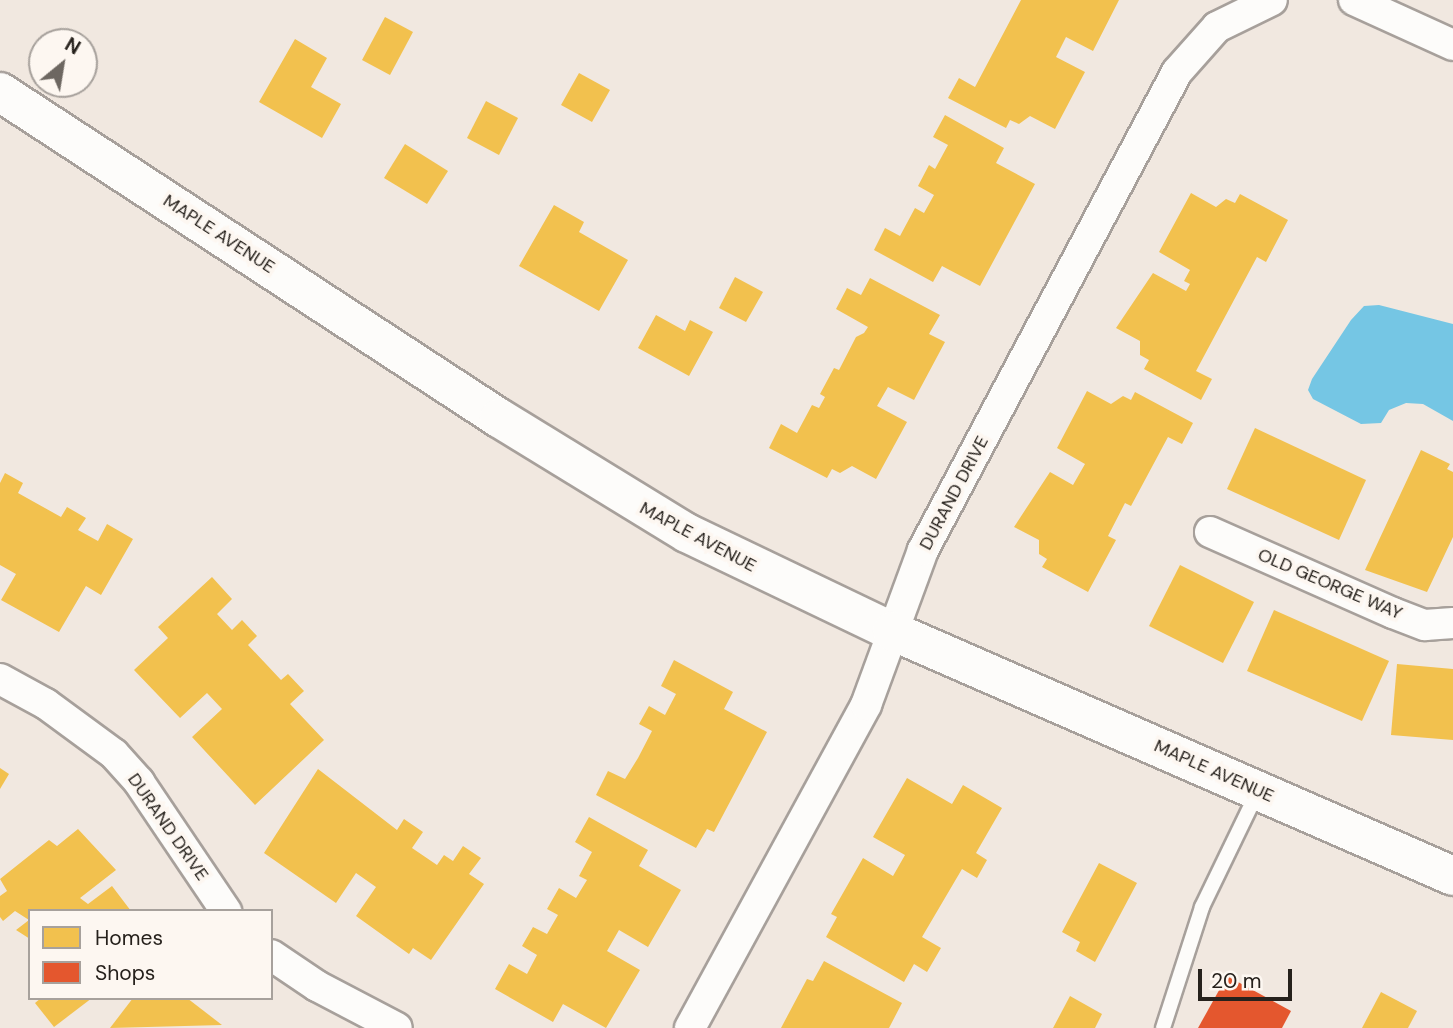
<!DOCTYPE html>
<style>
body{margin:0}
#map{position:relative;width:1453px;height:1028px;overflow:hidden;background:#f1e8e0;font-family:"DM Sans",sans-serif}
div>[style]{position:absolute}
[style*='--x']{left:calc(var(--x)*1px);top:calc(var(--y)*1px);width:calc(var(--w)*1px);rotate:calc(var(--a)*1deg)}
.water>*{inset:0;background:#75c6e4}
.homes>*{inset:0;background:#f2c14e}
.shops>*{inset:0;background:#e4572e}
.roads{filter:drop-shadow(2px 0 #a7a09b) drop-shadow(-2px 0 #a7a09b) drop-shadow(0 2px #a7a09b) drop-shadow(0 -2px #a7a09b)}
.lane>*{height:14px;margin:-7px;padding:0 7px;transform-origin:7px;border-radius:7px;background:#fdfcfa}
.street>*{height:30px;margin:-15px;padding:0 15px;transform-origin:15px;border-radius:15px;background:#fdfcfa}
.secondary>*{height:38px;margin:-19px;padding:0 19px;transform-origin:19px;border-radius:19px;background:#fdfcfa}
span{translate:-50% -50%;white-space:nowrap;text-align:center;line-height:1.15;-webkit-text-stroke:7px #fdf7f1;paint-order:stroke}
.street-label{font-size:18px;color:#26211c}
.legend{position:absolute;left:28px;top:909px;width:245px;height:91px;box-sizing:border-box;background:#fdf7f1;border:2px solid #a7a19c;margin:0;padding:9px 12px;list-style:none;font-size:21px;color:#26211c}
.legend li{display:flex;align-items:center;gap:14px;height:35px}
.legend b{width:35px;border:2px solid #a7a19c}
.north{position:absolute;left:28px;top:28px;width:70px;height:70px;box-sizing:border-box;background:#fdf7f1;border:2px solid #a7a19c;border-radius:50%;rotate:30deg;font-size:19px;font-weight:700;line-height:28px;text-align:center;color:#26211c}
.north::after{content:'';display:block;margin:auto;width:24px;height:32px;background:#6d6761;clip-path:polygon(50% 0,100% 100%,50% 72%,0 100%)}
.scale{position:absolute;left:1198px;top:969px;width:94px;height:32px;box-sizing:border-box;border:4px solid #26211c;border-top:0;padding-left:9px;font-size:21px;line-height:24px;white-space:nowrap;color:#26211c;-webkit-text-stroke:5px #fdf7f1;paint-order:stroke}
</style>
<div id="map">
<div class="water">
<i style="clip-path:polygon(1379px 305px,1453px 324px,1453px 421px,1423px 404px,1406px 403px,1389px 410px,1381px 423px,1361px 424px,1313px 399px,1308px 390px,1312px 379px,1351px 320px,1364px 306px)"></i>
</div>
<div class="homes">
<i style="clip-path:polygon(1021px 0,1119px 0,1093px 51px,1066px 37px,1056px 57px,1085px 72px,1055px 129px,1030px 116px,1019px 124px,1010px 120px,1006px 128px,948px 98px,959px 78px,975px 87px)"></i>
<i style="clip-path:polygon(385px 17px,413px 32px,390px 75px,362px 60px)"></i>
<i style="clip-path:polygon(295px 39px,327px 58px,311px 87px,341px 104px,322px 138px,259px 102px)"></i>
<i style="clip-path:polygon(579px 73px,610px 90px,592px 122px,561px 105px)"></i>
<i style="clip-path:polygon(486px 101px,518px 118px,499px 155px,467px 138px)"></i>
<i style="clip-path:polygon(945px 115px,1004px 148px,996px 163px,1035px 184px,980px 286px,942px 266px,933px 282px,874px 250px,885px 228px,900px 236px,915px 208px,924px 213px,934px 195px,918px 186px,929px 165px,935px 169px,948px 145px,933px 137px)"></i>
<i style="clip-path:polygon(405px 144px,448px 171px,427px 204px,384px 178px)"></i>
<i style="clip-path:polygon(1191px 193px,1216px 207px,1226px 199px,1235px 203px,1240px 194px,1288px 220px,1266px 262px,1257px 257px,1196px 371px,1212px 379px,1201px 400px,1144px 369px,1149px 360px,1140px 355px,1140px 341px,1116px 328px,1153px 273px,1186px 291px,1190px 284px,1184px 281px,1190px 270px,1159px 252px)"></i>
<i style="clip-path:polygon(554px 205px,584px 222px,579px 232px,628px 260px,599px 311px,519px 266px)"></i>
<i style="clip-path:polygon(735px 277px,763px 292px,746px 322px,719px 308px)"></i>
<i style="clip-path:polygon(870px 278px,940px 315px,929px 334px,945px 342px,914px 400px,888px 387px,877px 406px,907px 422px,876px 479px,852px 466px,840px 473px,832px 469px,827px 478px,769px 448px,781px 424px,797px 433px,812px 405px,819px 408px,825px 397px,820px 394px,834px 368px,839px 370px,856px 337px,864px 333px,868px 327px,836px 309px,847px 288px,861px 295px)"></i>
<i style="clip-path:polygon(656px 315px,685px 331px,690px 320px,713px 332px,689px 376px,638px 348px)"></i>
<i style="clip-path:polygon(1087px 391px,1111px 404px,1123px 396px,1131px 400px,1135px 392px,1193px 423px,1182px 444px,1168px 437px,1131px 506px,1125px 503px,1108px 536px,1116px 540px,1088px 592px,1042px 567px,1047px 559px,1039px 554px,1039px 540px,1014px 527px,1050px 472px,1073px 485px,1085px 464px,1057px 448px)"></i>
<i style="clip-path:polygon(1255px 428px,1366px 480px,1339px 540px,1227px 489px)"></i>
<i style="clip-path:polygon(1421px 450px,1450px 464px,1447px 469px,1453px 472px,1453px 537px,1427px 592px,1365px 570px)"></i>
<i style="clip-path:polygon(5px 473px,23px 483px,18px 493px,61px 517px,67px 507px,86px 518px,78px 530px,98px 541px,107px 524px,133px 539px,101px 595px,86px 586px,59px 632px,1px 600px,16px 574px,0 565px,0 483px)"></i>
<i style="clip-path:polygon(1180px 565px,1254px 602px,1223px 663px,1149px 626px)"></i>
<i style="clip-path:polygon(212px 577px,232px 599px,217px 614px,232px 630px,242px 620px,257px 636px,248px 645px,281px 680px,288px 674px,304px 691px,290px 704px,324px 740px,255px 805px,192px 737px,222px 709px,207px 693px,180px 718px,134px 670px,168px 638px,158px 627px)"></i>
<i style="clip-path:polygon(1274px 610px,1389px 661px,1362px 721px,1247px 671px)"></i>
<i style="clip-path:polygon(674px 660px,733px 692px,724px 709px,767px 732px,714px 832px,707px 829px,696px 848px,596px 795px,608px 771px,625px 779px,638px 758px,652px 731px,639px 724px,649px 706px,665px 715px,676px 694px,661px 686px)"></i>
<i style="clip-path:polygon(1397px 664px,1453px 669px,1453px 740px,1391px 735px)"></i>
<i style="clip-path:polygon(0 768px,9px 774px,0 789px)"></i>
<i style="clip-path:polygon(318px 769px,397px 830px,404px 819px,423px 832px,412px 848px,437px 865px,444px 855px,453px 861px,463px 846px,481px 858px,469px 874px,484px 884px,431px 960px,413px 948px,409px 954px,356px 916px,376px 887px,356px 873px,336px 903px,264px 853px)"></i>
<i style="clip-path:polygon(907px 778px,952px 804px,963px 785px,1002px 808px,976px 853px,987px 860px,977px 878px,962px 869px,922px 937px,941px 948px,927px 972px,914px 964px,904px 982px,826px 937px,837px 917px,831px 914px,863px 858px,893px 876px,905px 855px,873px 837px)"></i>
<i style="clip-path:polygon(589px 817px,648px 850px,639px 866px,681px 890px,648px 947px,619px 930px,607px 951px,640px 970px,606px 1028px,563px 1004px,553px 1022px,495px 989px,509px 964px,527px 974px,537px 955px,522px 946px,533px 927px,547px 934px,558px 915px,547px 909px,559px 888px,576px 898px,587px 880px,579px 876px,592px 852px,575px 842px)"></i>
<i style="clip-path:polygon(78px 829px,116px 870px,80px 898px,88px 904px,112px 886px,131px 911px,30px 911px,30px 939px,16px 930px,29px 920px,15px 911px,3px 921px,0 917px,0 896px,7px 891px,0 879px,49px 840px,57px 846px)"></i>
<i style="clip-path:polygon(1099px 863px,1137px 883px,1095px 962px,1076px 951px,1080px 942px,1062px 932px)"></i>
<i style="clip-path:polygon(824px 961px,902px 1003px,889px 1028px,781px 1028px,807px 979px,813px 981px)"></i>
<i style="clip-path:polygon(1381px 992px,1417px 1011px,1408px 1028px,1362px 1028px)"></i>
<i style="clip-path:polygon(1070px 996px,1102px 1014px,1095px 1028px,1053px 1028px)"></i>
<i style="clip-path:polygon(41px 998px,92px 998px,54px 1027px,35px 1003px)"></i>
<i style="clip-path:polygon(133px 998px,187px 998px,222px 1025px,110px 1028px)"></i>
</div>
<div class="shops">
<i style="clip-path:polygon(1227px 976px,1291px 1011px,1282px 1028px,1198px 1028px)"></i>
</div>
<div class="roads">
<div class="lane">
<i style="--x:1163;--y:1028;--w:127;--a:-72.1"></i>
<i style="--x:1202;--y:907;--w:129;--a:-64.2"></i>
</div>
<div class="street">
<i style="--x:1354;--y:0;--w:109;--a:24.4"></i>
<i style="--x:1210;--y:532;--w:200;--a:23.9"></i>
<i style="--x:1393;--y:613;--w:34;--a:21"></i>
<i style="--x:1425;--y:625;--w:28;--a:-4"></i>
<i style="--x:0;--y:679;--w:52;--a:28.5"></i>
<i style="--x:46;--y:704;--w:84;--a:36.3"></i>
<i style="--x:114;--y:754;--w:38;--a:48"></i>
<i style="--x:139;--y:782;--w:156;--a:56"></i>
<i style="--x:271;--y:955;--w:55;--a:34"></i>
<i style="--x:317;--y:986;--w:90;--a:27.7"></i>
<i style="--x:690;--y:1028;--w:368;--a:-61.4"></i>
<i style="--x:866;--y:705;--w:165;--a:-69.8"></i>
<i style="--x:923;--y:550;--w:541;--a:-62.01"></i>
<i style="--x:1177;--y:72;--w:60;--a:-48.4"></i>
<i style="--x:1217;--y:27;--w:61;--a:-26.1"></i>
</div>
<div class="secondary">
<i style="--x:0;--y:92;--w:596;--a:33.16"></i>
<i style="--x:499;--y:418;--w:220;--a:31.5"></i>
<i style="--x:687;--y:533;--w:227;--a:25.6"></i>
<i style="--x:892;--y:631;--w:612;--a:23.59"></i>
</div>
</div>
<div class="street-label">
<span style="left:219px;top:234px;rotate:33deg">MAPLE AVENUE</span>
<span style="left:954px;top:493px;rotate:-62deg">DURAND DRIVE</span>
<span style="left:698px;top:537px;rotate:28deg">MAPLE AVENUE</span>
<span style="left:1330px;top:584px;rotate:23deg">OLD GEORGE WAY</span>
<span style="left:1214px;top:771px;rotate:24deg">MAPLE AVENUE</span>
<span style="left:168px;top:827px;rotate:55deg">DURAND DRIVE</span>
</div>
<ul class="legend">
<li><b style="height:19px;background:#f2c14e"></b>Homes</li>
<li><b style="height:19px;background:#e4572e"></b>Shops</li>
</ul>
<div class="north">N</div>
<div class="scale">20 m</div>
</div>
